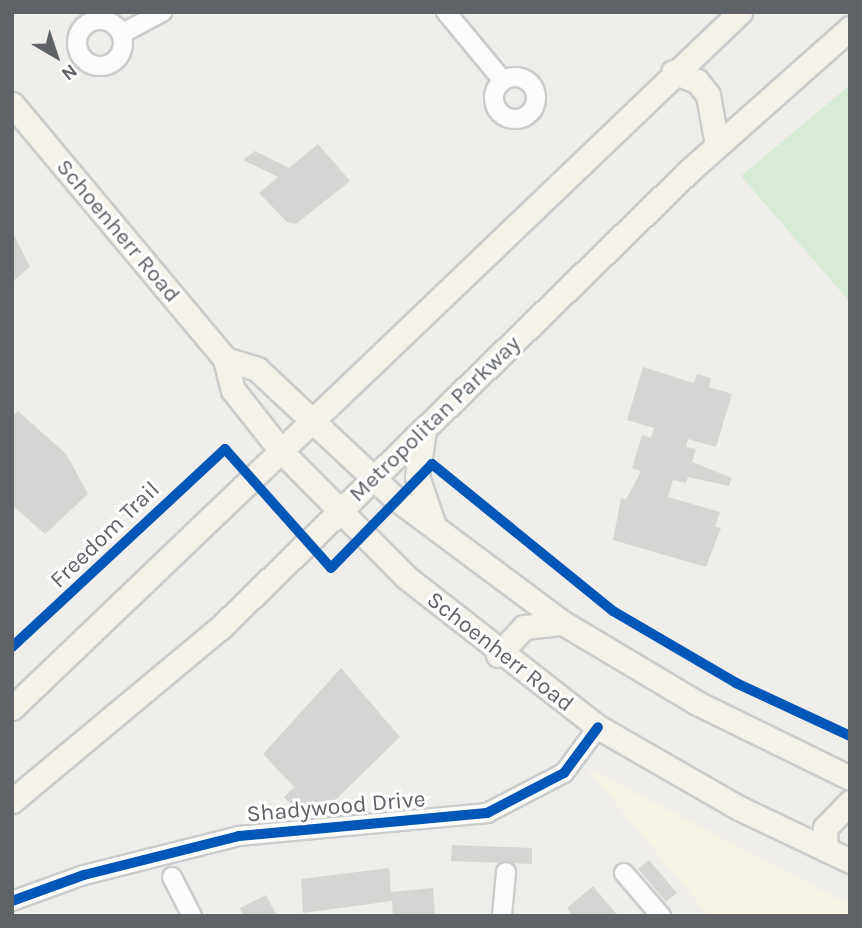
<!DOCTYPE html>
<style>
body{margin:0}
#map{position:relative;width:862px;height:928px;overflow:hidden;background:#efeeea;font-family:Karla,sans-serif}
div>[style]{position:absolute}
[style*='--x']{left:calc(var(--x)*1px);top:calc(var(--y)*1px);width:calc(var(--w)*1px);rotate:calc(var(--a)*1deg)}
.commercial>*{inset:0;background:#f7f3e4}
.green>*{inset:0;background:#d8ebd6}
.building>*{inset:0;background:#d6d5d3}
.roads{filter:drop-shadow(2px 0 #cbcccc) drop-shadow(-2px 0 #cbcccc) drop-shadow(0 2px #cbcccc) drop-shadow(0 -2px #cbcccc)}
.minor>*{height:18px;margin:-9px;padding:0 9px;transform-origin:9px;border-radius:9px;background:#fdfcfc}
.minor>.ring{margin:-9px;padding:0;box-sizing:content-box;background:none;border:18px solid #fdfcfc;border-radius:50%}
.major>*{height:23px;margin:-11.5px;padding:0 11.5px;transform-origin:11.5px;border-radius:11.5px;background:#f4f2e9}
.cycleway>*{height:10px;margin:-5px;padding:0 5px;transform-origin:5px;border-radius:5px;background:#0057b8}
span{translate:-50% -50%;white-space:nowrap;text-align:center;line-height:1.15;-webkit-text-stroke:6px #fff;paint-order:stroke}
.street-label{font-size:23px;color:#5f6368}
.frame{position:absolute;inset:0;border:14px solid #5f6368;pointer-events:none}
.north{position:absolute;left:21px;top:21px;width:70px;height:70px;-webkit-text-stroke:5px #fff;paint-order:stroke;rotate:141deg;font-size:19px;font-weight:700;line-height:28px;text-align:center;color:#5f6368}
.north::after{content:'';display:block;margin:auto;width:24px;height:32px;background:#5f6368;clip-path:polygon(50% 0,100% 100%,50% 72%,0 100%)}
</style>
<div id="map">
<div class="commercial">
<i style="clip-path:polygon(586px 767px,850px 905px,850px 916px,709px 916px)"></i>
</div>
<div class="green">
<i style="clip-path:polygon(850px 85px,850px 302px,741px 176px)"></i>
</div>
<div class="building">
<i style="clip-path:polygon(318px 144px,350px 181px,296px 224px,287px 222px,259px 193px,278px 177px,243px 160px,255px 151px,289px 168px)"></i>
<i style="clip-path:polygon(12px 231px,30px 267px,12px 282px)"></i>
<i style="clip-path:polygon(643px 367px,694px 383px,697px 374px,711px 378px,709px 387px,732px 394px,716px 447px,688px 439px,686px 447px,696px 449px,692px 462px,732px 478px,729px 486px,688px 477px,686px 483px,673px 480px,668px 497px,720px 512px,715px 527px,721px 528px,706px 567px,613px 540px,621px 498px,626px 500px,641px 471px,632px 468px,642px 435px,651px 438px,654px 428px,627px 420px)"></i>
<i style="clip-path:polygon(18px 411px,66px 454px,88px 494px,45px 534px,12px 505px,12px 417px)"></i>
<i style="clip-path:polygon(341px 668px,400px 737px,327px 808px,309px 802px,298px 812px,284px 797px,294px 787px,263px 754px)"></i>
<i style="clip-path:polygon(452px 845px,532px 848px,532px 864px,451px 861px)"></i>
<i style="clip-path:polygon(649px 860px,677px 893px,666px 902px,638px 869px)"></i>
<i style="clip-path:polygon(389px 868px,391px 892px,433px 888px,435px 916px,393px 916px,392px 901px,303px 913px,301px 879px)"></i>
<i style="clip-path:polygon(593px 886px,618px 916px,573px 916px,567px 908px)"></i>
<i style="clip-path:polygon(266px 895px,277px 916px,244px 916px,240px 908px)"></i>
</div>
<div class="roads">
<div class="minor">
<i style="--x:446;--y:12;--w:89;--a:50.4"></i>
<i class="ring" style="left:77px;top:20px;width:28px;height:28px"></i>
<i style="--x:121;--y:34;--w:47;--a:-28.2"></i>
<i class="ring" style="left:494px;top:77px;width:24px;height:24px"></i>
<i style="--x:624;--y:873;--w:57;--a:49.3"></i>
<i style="--x:172;--y:877;--w:44;--a:62.9"></i>
<i style="--x:12;--y:901;--w:77;--a:-19.9"></i>
<i style="--x:84;--y:875;--w:160;--a:-14.1"></i>
<i style="--x:239;--y:836;--w:249;--a:-5.3"></i>
<i style="--x:487;--y:813;--w:87;--a:-27.5"></i>
<i style="--x:564;--y:773;--w:57;--a:-53.5"></i>
<i style="--x:502;--y:916;--w:44;--a:-84.8"></i>
</div>
<div class="major">
<i style="--x:673;--y:72;--w:26;--a:21"></i>
<i style="--x:697;--y:81;--w:18;--a:52"></i>
<i style="--x:708;--y:95;--w:51;--a:79.8"></i>
<i style="--x:12;--y:104;--w:332;--a:50.1"></i>
<i style="--x:225;--y:359;--w:32;--a:76"></i>
<i style="--x:233;--y:390;--w:79;--a:51.7"></i>
<i style="--x:282;--y:452;--w:176;--a:45.2"></i>
<i style="--x:406;--y:577;--w:244;--a:38"></i>
<i style="--x:598;--y:727;--w:163;--a:29.9"></i>
<i style="--x:739;--y:808;--w:123;--a:25.5"></i>
<i style="--x:225;--y:359;--w:34;--a:17"></i>
<i style="--x:257;--y:369;--w:187;--a:43.1"></i>
<i style="--x:394;--y:497;--w:211;--a:36.7"></i>
<i style="--x:563;--y:623;--w:156;--a:30.8"></i>
<i style="--x:697;--y:703;--w:170;--a:26.1"></i>
<i style="--x:424;--y:431;--w:46;--a:98.8"></i>
<i style="--x:417;--y:476;--w:53;--a:71.2"></i>
<i style="--x:498;--y:655;--w:38;--a:-47"></i>
<i style="--x:524;--y:627;--w:39;--a:-6"></i>
<i style="--x:12;--y:708;--w:1007;--a:-43.71"></i>
<i style="--x:12;--y:801;--w:272;--a:-39.8"></i>
<i style="--x:221;--y:627;--w:655;--a:-44.26"></i>
<i style="--x:690;--y:170;--w:214;--a:-41.6"></i>
<i style="--x:826;--y:850;--w:22;--a:-93"></i>
<i style="--x:825;--y:828;--w:36;--a:-46"></i>
</div>
</div>
<div class="cycleway">
<i style="--x:12;--y:647;--w:291;--a:-42.9"></i>
<i style="--x:225;--y:449;--w:159;--a:48.3"></i>
<i style="--x:331;--y:568;--w:145;--a:-45.8"></i>
<i style="--x:432;--y:464;--w:233;--a:39.1"></i>
<i style="--x:613;--y:611;--w:143;--a:30.3"></i>
<i style="--x:736;--y:683;--w:126;--a:24.9"></i>
<i style="--x:12;--y:901;--w:77;--a:-19.9"></i>
<i style="--x:84;--y:875;--w:160;--a:-14.1"></i>
<i style="--x:239;--y:836;--w:249;--a:-5.3"></i>
<i style="--x:487;--y:813;--w:87;--a:-27.5"></i>
<i style="--x:564;--y:773;--w:57;--a:-53.5"></i>
</div>
<div class="street-label">
<span style="left:118px;top:231px;rotate:50deg">Schoenherr Road</span>
<span style="left:435px;top:419px;rotate:-44deg">Metropolitan Parkway</span>
<span style="left:105px;top:535px;rotate:-44deg">Freedom Trail</span>
<span style="left:500px;top:652px;rotate:38deg">Schoenherr Road</span>
<span style="left:336px;top:807px;rotate:-5deg">Shadywood Drive</span>
</div>
<div class="frame"></div>
<div class="north">N</div>
</div>
